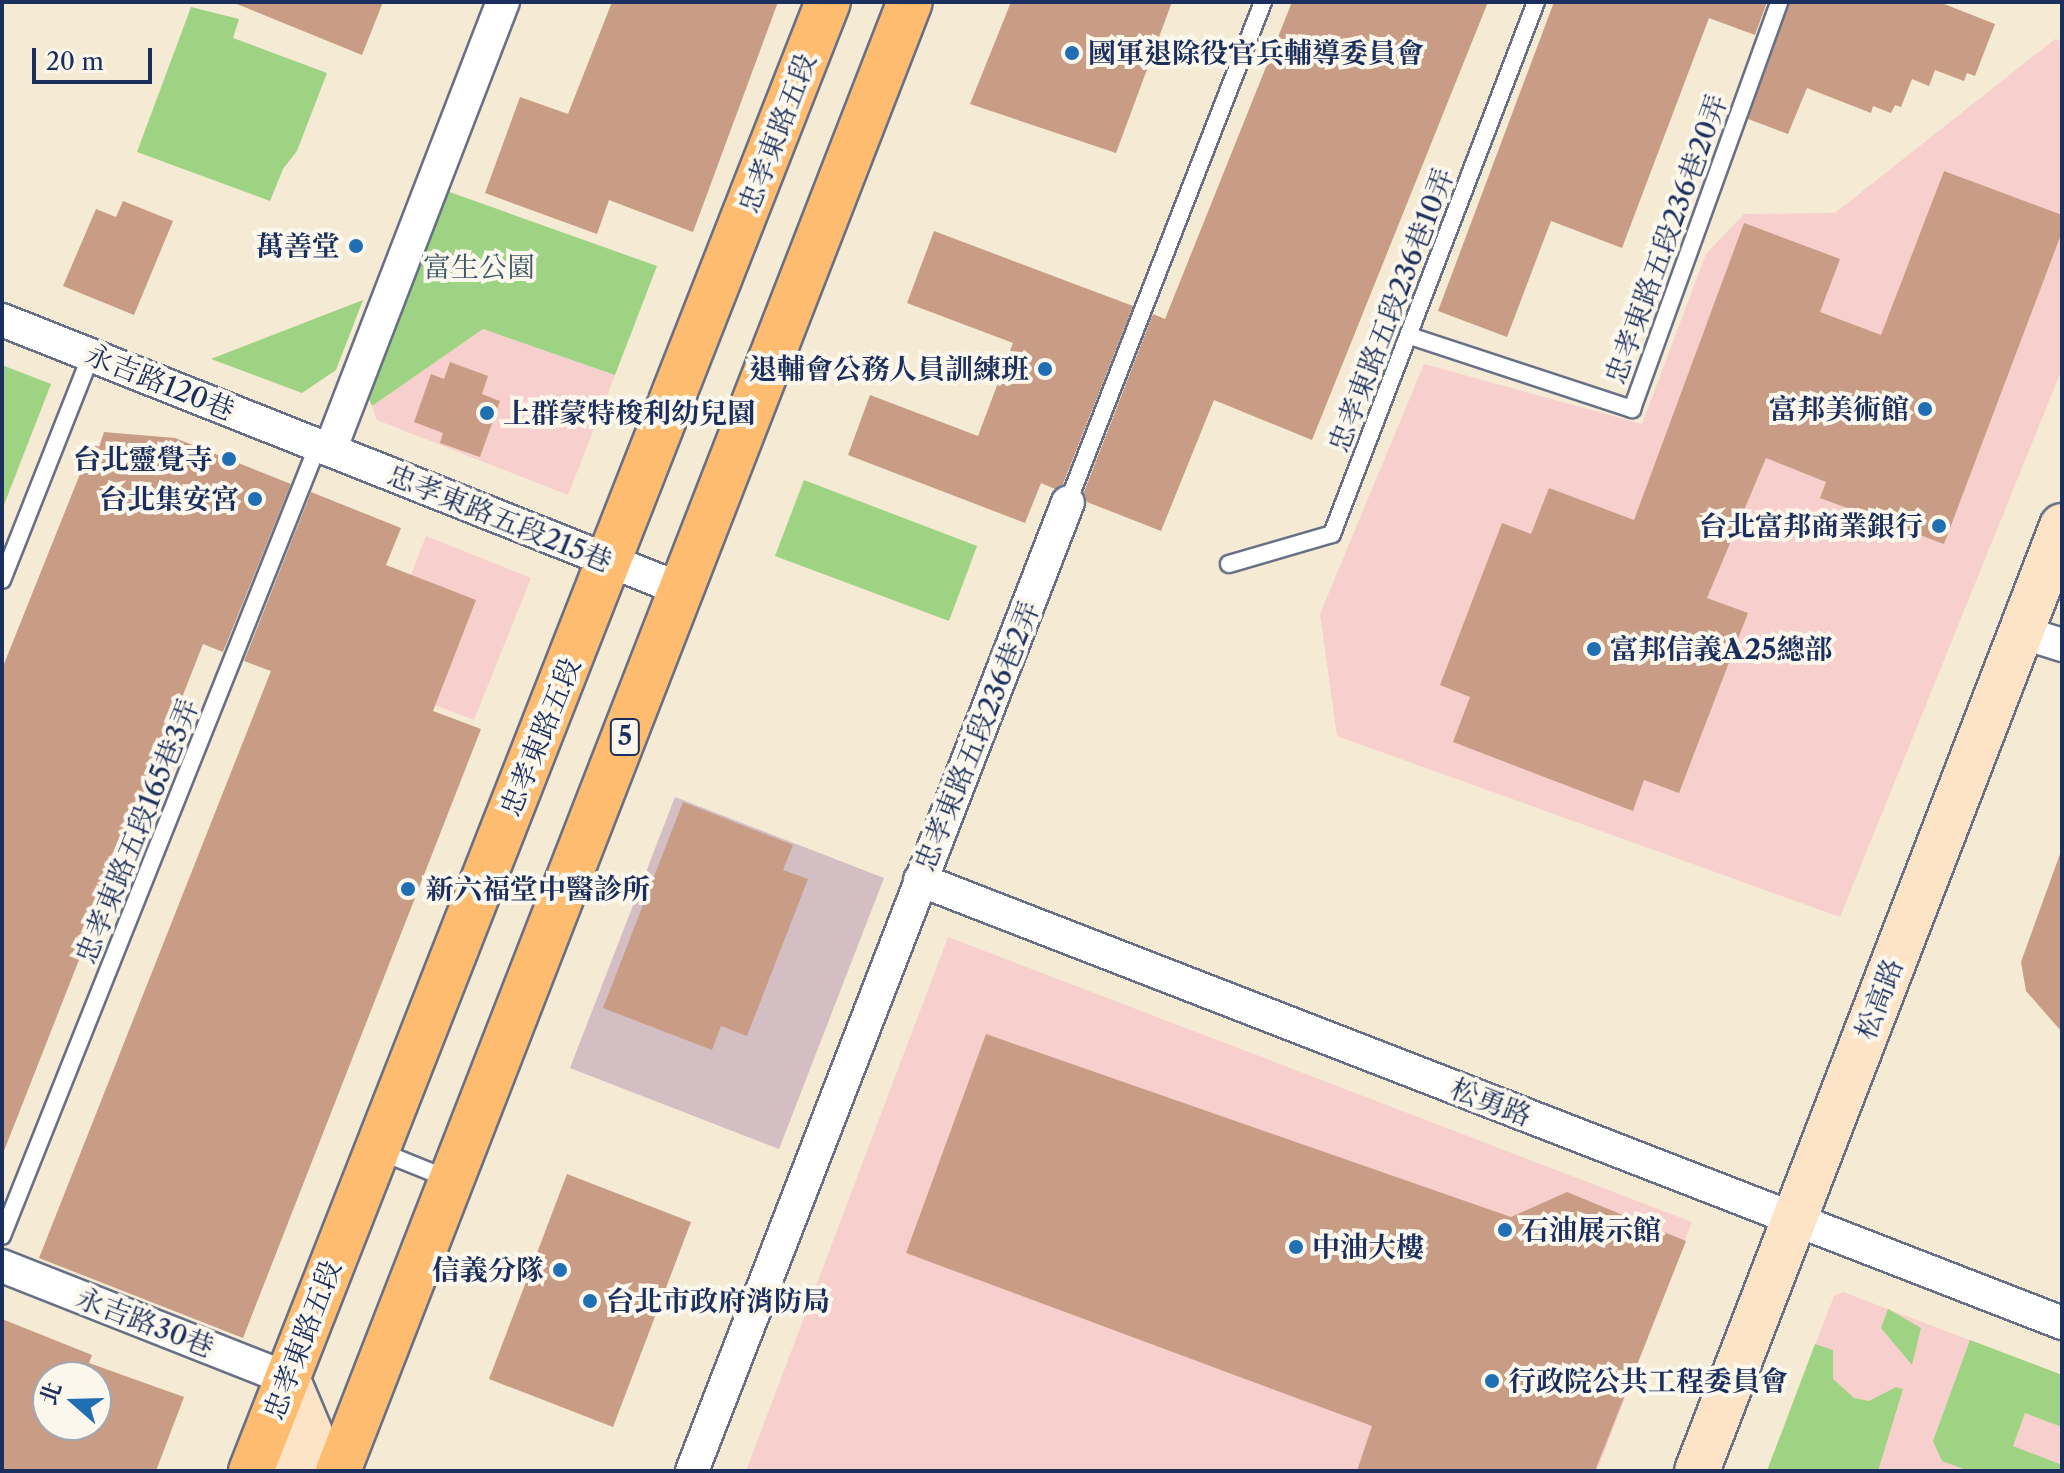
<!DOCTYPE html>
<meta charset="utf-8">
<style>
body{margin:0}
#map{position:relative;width:2064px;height:1473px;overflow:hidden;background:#f5ead3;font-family:"Libre Caslon Text","Noto Serif TC",serif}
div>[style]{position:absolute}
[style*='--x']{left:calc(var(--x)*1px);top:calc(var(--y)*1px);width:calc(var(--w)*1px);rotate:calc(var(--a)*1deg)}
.built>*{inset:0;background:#f7d0cd}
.industrial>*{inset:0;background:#d2bec3}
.green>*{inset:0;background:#9fd384}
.building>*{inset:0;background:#c99d85}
.roads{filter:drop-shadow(2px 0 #677087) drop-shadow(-2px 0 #677087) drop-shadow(0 2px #677087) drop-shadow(0 -2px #677087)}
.lane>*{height:16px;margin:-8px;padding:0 8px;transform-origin:8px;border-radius:8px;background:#fff}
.street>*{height:32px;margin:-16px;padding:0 16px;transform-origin:16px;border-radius:16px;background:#fff}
.secondary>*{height:44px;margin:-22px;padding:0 22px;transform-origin:22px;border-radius:22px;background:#fee4c6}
.primary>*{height:44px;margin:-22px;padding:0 22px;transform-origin:22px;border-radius:22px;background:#fdbc70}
.dots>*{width:22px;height:22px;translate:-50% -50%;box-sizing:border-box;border:4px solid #fbf7ec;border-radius:50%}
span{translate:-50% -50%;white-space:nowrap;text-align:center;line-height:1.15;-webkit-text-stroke:8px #fbf7ec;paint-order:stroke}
.shield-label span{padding:2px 6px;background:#fbf7ec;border:2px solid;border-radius:6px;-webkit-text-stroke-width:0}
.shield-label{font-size:26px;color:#1b2f5e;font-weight:700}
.poi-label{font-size:28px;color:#1b2f5e;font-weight:700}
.left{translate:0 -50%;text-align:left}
.right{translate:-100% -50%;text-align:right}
.street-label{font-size:28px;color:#1b2f5e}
.park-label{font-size:28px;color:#3c5868}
.frame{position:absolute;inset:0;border:4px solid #1b2f5e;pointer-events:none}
.north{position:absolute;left:32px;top:1361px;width:80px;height:80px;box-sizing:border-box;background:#fbf7ec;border:2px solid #a1a7b3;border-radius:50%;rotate:290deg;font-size:22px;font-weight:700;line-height:32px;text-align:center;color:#1b2f5e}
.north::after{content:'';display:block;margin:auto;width:28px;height:36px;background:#1f6fb2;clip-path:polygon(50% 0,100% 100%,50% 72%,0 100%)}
.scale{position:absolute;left:32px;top:48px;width:120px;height:36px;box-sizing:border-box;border:4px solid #1b2f5e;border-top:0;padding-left:10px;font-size:24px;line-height:28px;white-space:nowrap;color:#1b2f5e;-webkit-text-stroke:6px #fbf7ec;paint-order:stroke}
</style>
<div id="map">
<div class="built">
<i style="clip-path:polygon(2055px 39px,2062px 42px,2062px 369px,1840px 917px,1337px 736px,1320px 614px,1424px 364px,1642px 424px,1706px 254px,1744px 214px,1835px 213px)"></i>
<i style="clip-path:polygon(483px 329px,615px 375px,568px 495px,377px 420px,372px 406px)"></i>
<i style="clip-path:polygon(426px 536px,531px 578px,474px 720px,371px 680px)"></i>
<i style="clip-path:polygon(948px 937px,1692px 1222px,1597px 1471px,746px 1471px)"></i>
<i style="clip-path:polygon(1843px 1292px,2062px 1375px,2062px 1471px,1767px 1471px,1834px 1296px)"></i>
</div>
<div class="industrial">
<i style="clip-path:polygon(675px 797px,884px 878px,779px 1149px,570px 1068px)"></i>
</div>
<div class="green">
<i style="clip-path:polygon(191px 7px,239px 19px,233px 38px,327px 73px,297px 151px,283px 169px,270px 201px,137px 152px)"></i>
<i style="clip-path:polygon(441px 189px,657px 266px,615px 375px,483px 329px,372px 406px,366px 392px)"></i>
<i style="clip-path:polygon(363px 300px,336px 370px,302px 393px,211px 359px)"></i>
<i style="clip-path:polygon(2px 365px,51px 384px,2px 510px)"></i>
<i style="clip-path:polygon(804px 480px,977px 546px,949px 621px,775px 556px)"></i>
<i style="clip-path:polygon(1888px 1309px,1921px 1328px,1912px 1365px,1881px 1328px)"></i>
<i style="clip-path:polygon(1970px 1340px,2062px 1375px,2062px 1427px,2025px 1413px,2013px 1446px,2062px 1465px,2062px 1471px,1969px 1471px,1942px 1461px,1933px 1441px)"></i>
<i style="clip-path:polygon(1815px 1344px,1833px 1350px,1833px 1379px,1854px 1398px,1869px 1401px,1896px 1387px,1903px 1389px,1878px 1471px,1767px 1471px)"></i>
</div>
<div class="building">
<i style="clip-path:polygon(232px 2px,383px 2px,362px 55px)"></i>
<i style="clip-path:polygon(612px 2px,778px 2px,693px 232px,609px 200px,597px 234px,485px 193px,520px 97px,568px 114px)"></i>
<i style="clip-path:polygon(1011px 2px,1172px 2px,1116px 153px,970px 104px)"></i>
<i style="clip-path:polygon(1292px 2px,1488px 2px,1312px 440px,1214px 400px,1161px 531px,1087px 502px,1084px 492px,1153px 314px,1165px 319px)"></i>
<i style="clip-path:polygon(1554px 2px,1767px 2px,1755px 35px,1709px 18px,1622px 248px,1551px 221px,1507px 337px,1438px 311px)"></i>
<i style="clip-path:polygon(1790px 2px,1939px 2px,1995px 24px,1975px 76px,1967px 73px,1964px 81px,1935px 70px,1929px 86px,1912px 79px,1901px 107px,1895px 105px,1891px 113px,1873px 106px,1871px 113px,1807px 88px,1788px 134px,1748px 119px)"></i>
<i style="clip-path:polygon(1944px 171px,2062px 215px,2062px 232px,1944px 544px,1820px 498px,1826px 482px,1766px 458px,1707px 598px,1748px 613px,1679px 793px,1644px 780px,1633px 811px,1453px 742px,1470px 697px,1440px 685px,1502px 523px,1531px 534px,1549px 488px,1634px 520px,1744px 223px,1840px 259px,1820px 312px,1881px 335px)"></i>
<i style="clip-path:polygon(123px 201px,173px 221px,134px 315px,63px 286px,96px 209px,116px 217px)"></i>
<i style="clip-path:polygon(934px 231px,1133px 306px,1063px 484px,1055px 489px,1041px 483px,1025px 523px,848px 455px,870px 395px,978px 436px,1013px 343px,907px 303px)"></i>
<i style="clip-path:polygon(450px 362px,488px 376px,482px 394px,500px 401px,480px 457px,440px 443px,443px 433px,414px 422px,431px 374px,444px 379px)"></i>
<i style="clip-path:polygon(104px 432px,175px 438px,291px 484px,223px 652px,203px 644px,4px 1151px,2px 669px,92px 444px,99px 447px)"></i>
<i style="clip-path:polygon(311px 492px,401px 528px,386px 565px,476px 600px,433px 711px,481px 729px,243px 1338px,39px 1258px,271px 671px,244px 661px)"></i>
<i style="clip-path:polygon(683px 802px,793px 845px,783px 870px,808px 879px,747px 1036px,721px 1026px,712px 1050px,603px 1008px)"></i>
<i style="clip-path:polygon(2060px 854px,2062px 854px,2062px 1032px,2026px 991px,2021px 962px)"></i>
<i style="clip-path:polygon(986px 1034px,1511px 1217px,1567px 1192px,1686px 1241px,1595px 1471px,1357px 1471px,1372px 1426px,906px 1253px)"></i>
<i style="clip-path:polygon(567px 1174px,691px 1222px,613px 1427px,489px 1379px)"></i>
<i style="clip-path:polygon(evenodd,2px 1319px,92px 1355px,89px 1363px,184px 1397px,156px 1471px,2px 1471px,2px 1319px,48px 1377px,96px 1377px,96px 1425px,48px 1425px,48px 1377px)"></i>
</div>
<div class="roads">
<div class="lane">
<i style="--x:1410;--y:336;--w:234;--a:18.2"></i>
<i style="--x:1632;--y:409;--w:433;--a:-70.1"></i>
<i style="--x:1068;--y:502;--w:537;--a:-68.69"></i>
<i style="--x:1229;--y:564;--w:107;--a:-16.2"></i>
<i style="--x:1332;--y:534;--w:570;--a:-69.02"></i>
<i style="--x:2;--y:580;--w:242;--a:-68.4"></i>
<i style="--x:379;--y:1151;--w:78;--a:21.9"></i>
<i style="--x:2;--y:1236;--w:852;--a:-68.22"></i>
</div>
<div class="street">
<i style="--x:2;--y:320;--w:733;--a:21.63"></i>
<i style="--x:330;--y:450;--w:480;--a:-68.9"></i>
<i style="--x:2021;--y:632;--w:43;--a:17.6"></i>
<i style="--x:920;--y:880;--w:1225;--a:21.2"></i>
<i style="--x:2;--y:1266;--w:306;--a:21.5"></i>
<i style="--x:692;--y:1471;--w:1039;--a:-68.79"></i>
</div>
<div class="secondary">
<i style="--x:287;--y:1378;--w:101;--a:67.2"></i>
<i style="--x:288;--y:1404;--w:67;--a:87.4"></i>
<i style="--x:1697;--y:1471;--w:1013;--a:-68.88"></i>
</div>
<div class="primary">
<i style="--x:251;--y:1471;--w:1578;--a:-68.56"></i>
<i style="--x:338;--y:1471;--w:1576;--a:-68.73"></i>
</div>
</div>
<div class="dots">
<i style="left:1072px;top:53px;background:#1f6fb2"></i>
<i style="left:356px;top:246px;background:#1f6fb2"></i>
<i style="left:1045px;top:369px;background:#1f6fb2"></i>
<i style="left:1925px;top:409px;background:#1f6fb2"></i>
<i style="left:487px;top:413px;background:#1f6fb2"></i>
<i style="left:229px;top:459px;background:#1f6fb2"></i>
<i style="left:255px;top:499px;background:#1f6fb2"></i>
<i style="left:1939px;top:526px;background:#1f6fb2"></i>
<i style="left:1594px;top:649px;background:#1f6fb2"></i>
<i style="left:408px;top:889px;background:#1f6fb2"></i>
<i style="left:1505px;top:1230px;background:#1f6fb2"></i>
<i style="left:1296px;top:1247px;background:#1f6fb2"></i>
<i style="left:560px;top:1270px;background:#1f6fb2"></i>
<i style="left:590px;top:1301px;background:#1f6fb2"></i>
<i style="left:1492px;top:1381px;background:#1f6fb2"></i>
</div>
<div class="shield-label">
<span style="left:625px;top:737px">5</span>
</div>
<div class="poi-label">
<span class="left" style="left:1088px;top:53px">國軍退除役官兵輔導委員會</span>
<span class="right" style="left:340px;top:246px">萬善堂</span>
<span class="right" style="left:1029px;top:369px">退輔會公務人員訓練班</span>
<span class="right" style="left:1909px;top:409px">富邦美術館</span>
<span class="left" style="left:503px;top:413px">上群蒙特梭利幼兒園</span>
<span class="right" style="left:213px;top:459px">台北靈覺寺</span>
<span class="right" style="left:239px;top:499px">台北集安宮</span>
<span class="right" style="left:1923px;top:526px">台北富邦商業銀行</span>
<span class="left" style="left:1610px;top:649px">富邦信義A25總部</span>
<span class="left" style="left:426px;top:889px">新六福堂中醫診所</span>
<span class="left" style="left:1521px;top:1230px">石油展示館</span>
<span class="left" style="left:1312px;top:1247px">中油大樓</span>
<span class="right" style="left:544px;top:1270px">信義分隊</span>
<span class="left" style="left:606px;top:1301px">台北市政府消防局</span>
<span class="left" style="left:1508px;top:1381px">行政院公共工程委員會</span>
</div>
<div class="street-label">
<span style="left:777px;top:133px;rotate:-69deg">忠孝東路五段</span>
<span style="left:1666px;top:239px;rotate:-70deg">忠孝東路五段236巷20弄</span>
<span style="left:1391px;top:310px;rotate:-69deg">忠孝東路五段236巷10弄</span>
<span style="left:160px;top:382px;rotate:22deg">永吉路120巷</span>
<span style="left:500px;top:518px;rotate:22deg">忠孝東路五段215巷</span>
<span style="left:977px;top:736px;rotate:-68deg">忠孝東路五段236巷2弄</span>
<span style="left:540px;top:737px;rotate:-68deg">忠孝東路五段</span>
<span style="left:137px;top:831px;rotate:-68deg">忠孝東路五段165巷3弄</span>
<span style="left:1879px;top:999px;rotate:-69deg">松高路</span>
<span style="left:1491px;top:1102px;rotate:21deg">松勇路</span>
<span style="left:145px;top:1322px;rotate:21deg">永吉路30巷</span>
<span style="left:302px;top:1340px;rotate:-69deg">忠孝東路五段</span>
</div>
<div class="park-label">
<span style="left:479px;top:267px">富生公園</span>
</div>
<div class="frame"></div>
<div class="north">北</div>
<div class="scale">20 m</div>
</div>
